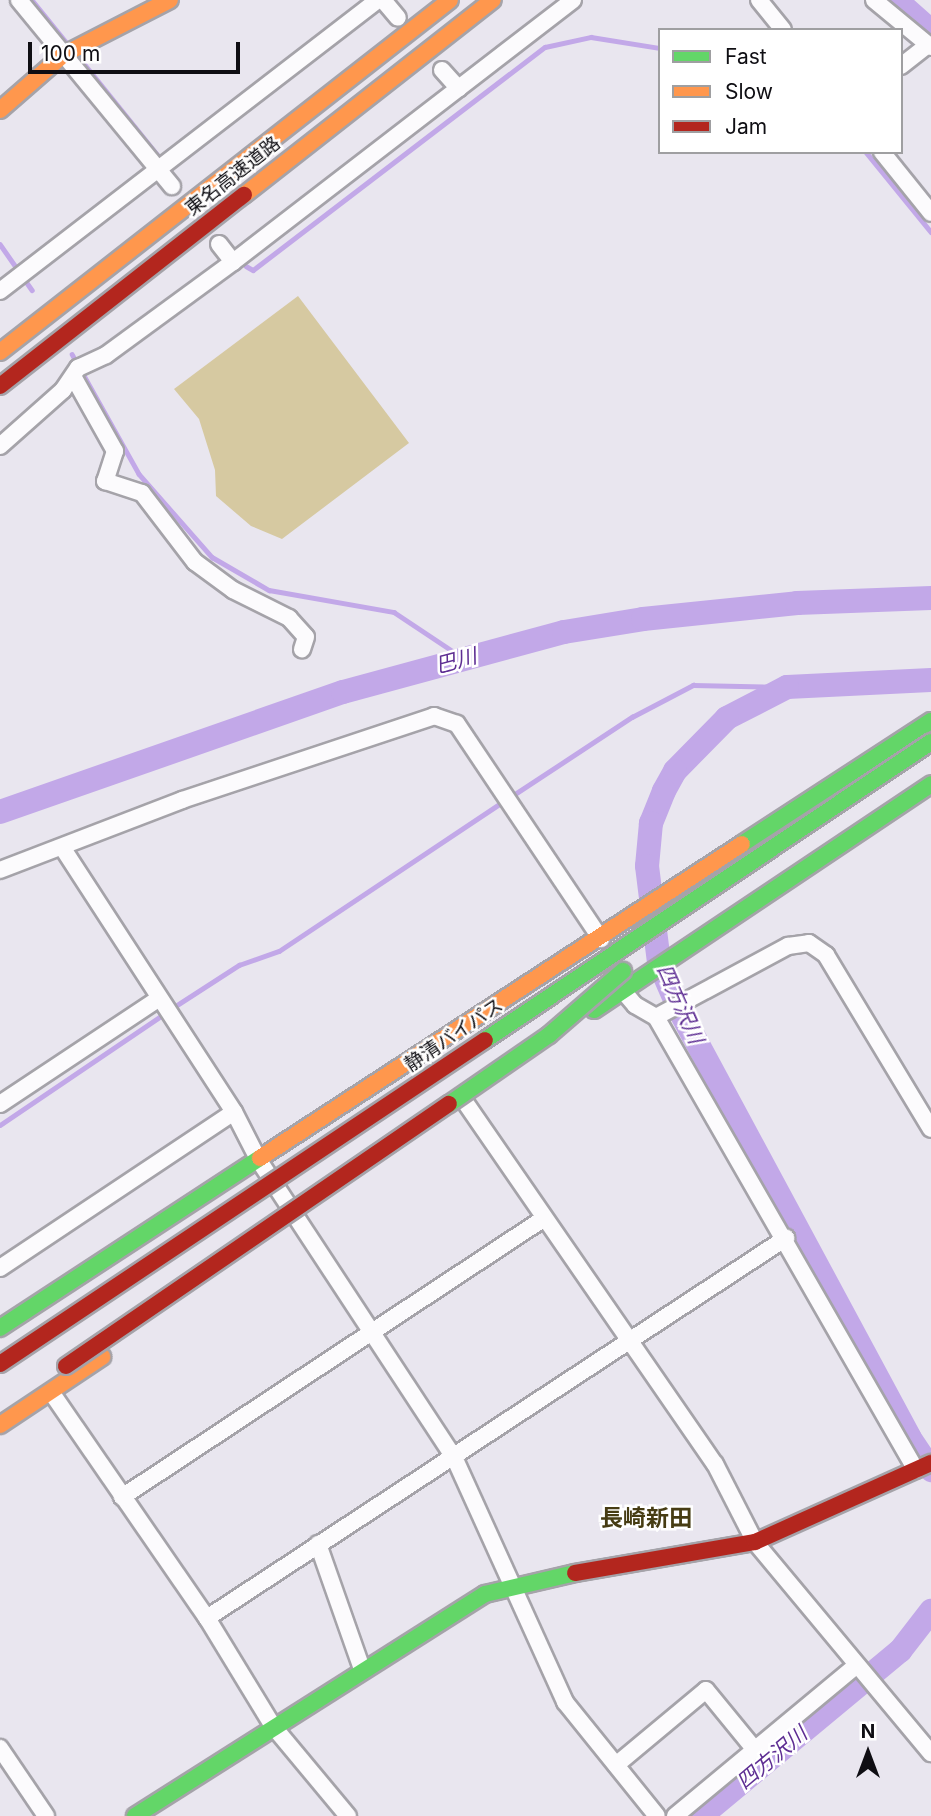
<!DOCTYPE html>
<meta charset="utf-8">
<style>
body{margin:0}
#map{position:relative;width:931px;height:1816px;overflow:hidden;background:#e9e6ef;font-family:Inter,"Noto Sans JP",sans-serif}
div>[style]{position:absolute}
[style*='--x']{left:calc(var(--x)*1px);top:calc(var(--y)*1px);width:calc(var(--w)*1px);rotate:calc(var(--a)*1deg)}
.green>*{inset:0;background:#d6c9a1}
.stream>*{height:4.5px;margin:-2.25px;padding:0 2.25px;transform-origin:2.25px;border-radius:2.25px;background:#c2a8e8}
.river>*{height:24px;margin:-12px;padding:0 12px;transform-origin:12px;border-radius:12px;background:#c2a8e8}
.roads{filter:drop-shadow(2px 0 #a5a3a9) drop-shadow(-2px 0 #a5a3a9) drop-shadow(0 2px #a5a3a9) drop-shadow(0 -2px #a5a3a9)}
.street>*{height:16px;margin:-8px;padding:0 8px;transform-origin:8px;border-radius:8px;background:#fcfbfd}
.fast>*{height:16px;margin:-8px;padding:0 8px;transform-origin:8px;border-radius:8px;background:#63d668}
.slow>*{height:16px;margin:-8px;padding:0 8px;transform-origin:8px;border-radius:8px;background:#ff974d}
.jam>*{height:16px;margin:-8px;padding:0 8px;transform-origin:8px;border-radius:8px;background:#b3261e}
.bridges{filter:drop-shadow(2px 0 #a5a3a9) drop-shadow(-2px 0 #a5a3a9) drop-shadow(0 2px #a5a3a9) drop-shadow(0 -2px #a5a3a9)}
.fast-bridge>*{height:16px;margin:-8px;padding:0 8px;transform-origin:8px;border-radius:8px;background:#63d668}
.jam-bridge>*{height:16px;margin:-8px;padding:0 8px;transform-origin:8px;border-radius:8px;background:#b3261e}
span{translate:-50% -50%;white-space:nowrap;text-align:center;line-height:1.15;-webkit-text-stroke:5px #fff;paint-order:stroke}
.street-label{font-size:19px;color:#0f0e13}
.water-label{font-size:21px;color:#5e2e93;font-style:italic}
.quarter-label{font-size:23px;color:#463c13;font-weight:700}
.legend{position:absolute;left:658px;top:28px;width:245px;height:126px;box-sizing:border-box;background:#fff;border:2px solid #9f9fa1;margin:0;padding:9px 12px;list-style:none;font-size:21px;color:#0f0e13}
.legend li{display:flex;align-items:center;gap:14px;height:35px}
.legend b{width:35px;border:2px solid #9f9fa1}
.north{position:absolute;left:833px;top:1718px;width:70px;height:70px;-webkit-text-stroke:5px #fff;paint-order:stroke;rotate:0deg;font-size:19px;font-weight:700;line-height:28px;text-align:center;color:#0f0e13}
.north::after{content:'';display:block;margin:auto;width:24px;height:32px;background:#0f0e13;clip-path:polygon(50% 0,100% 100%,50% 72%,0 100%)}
.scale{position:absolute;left:28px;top:42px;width:212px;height:32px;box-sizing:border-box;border:4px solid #0f0e13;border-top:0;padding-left:9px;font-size:21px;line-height:24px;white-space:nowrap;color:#0f0e13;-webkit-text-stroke:5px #fff;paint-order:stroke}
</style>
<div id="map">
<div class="green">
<i style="clip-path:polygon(298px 296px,409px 443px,282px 539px,251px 526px,216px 496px,215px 470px,199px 419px,174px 389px)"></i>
</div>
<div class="stream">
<i style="--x:32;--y:0;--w:55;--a:50.9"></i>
<i style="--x:77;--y:55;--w:132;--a:51.1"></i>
<i style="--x:866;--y:152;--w:103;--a:50.9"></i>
<i style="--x:0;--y:244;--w:56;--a:55.2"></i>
<i style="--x:246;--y:266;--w:8;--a:30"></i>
<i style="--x:253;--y:270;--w:367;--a:-37.4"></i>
<i style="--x:545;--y:47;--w:47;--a:-12.3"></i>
<i style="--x:591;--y:37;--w:70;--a:9.1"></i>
<i style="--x:72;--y:354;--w:137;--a:60.8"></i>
<i style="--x:139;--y:474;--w:111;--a:48.7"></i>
<i style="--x:212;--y:557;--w:66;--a:30.1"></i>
<i style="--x:269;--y:590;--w:127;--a:10"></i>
<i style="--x:394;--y:612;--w:83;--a:33.7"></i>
<i style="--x:512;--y:796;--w:144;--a:-33.4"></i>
<i style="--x:632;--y:717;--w:69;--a:-27.7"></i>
<i style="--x:693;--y:685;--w:94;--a:1.2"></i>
<i style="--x:171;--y:1009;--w:81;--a:-32.9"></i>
<i style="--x:239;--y:965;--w:42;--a:-19.3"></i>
<i style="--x:279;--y:951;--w:270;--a:-33.7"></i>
<i style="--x:0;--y:1125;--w:198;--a:-34.1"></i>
</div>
<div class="river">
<i style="--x:896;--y:0;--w:47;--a:41.5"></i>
<i style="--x:931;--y:680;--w:144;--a:177.2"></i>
<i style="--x:787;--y:687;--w:68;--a:152.7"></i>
<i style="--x:727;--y:718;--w:74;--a:134.5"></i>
<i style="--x:675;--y:771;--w:23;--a:119"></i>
<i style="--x:664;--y:791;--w:35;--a:112"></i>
<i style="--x:651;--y:823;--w:43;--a:95.3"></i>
<i style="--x:647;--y:866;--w:98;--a:82.9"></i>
<i style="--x:659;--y:963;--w:52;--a:66.4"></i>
<i style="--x:680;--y:1011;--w:484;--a:61.7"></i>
<i style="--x:909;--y:1437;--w:40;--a:56"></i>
<i style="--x:0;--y:812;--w:363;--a:-19.3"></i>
<i style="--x:343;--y:692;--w:229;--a:-15.2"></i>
<i style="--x:564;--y:632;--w:80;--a:-9.3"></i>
<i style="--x:643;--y:619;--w:155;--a:-5.9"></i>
<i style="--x:797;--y:603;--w:134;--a:-2.1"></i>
<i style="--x:701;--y:1816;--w:259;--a:-39.7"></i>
<i style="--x:900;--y:1651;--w:51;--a:-52.2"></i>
</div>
<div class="roads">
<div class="street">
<i style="--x:19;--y:0;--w:241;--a:50.6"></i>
<i style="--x:383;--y:0;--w:23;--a:50"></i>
<i style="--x:759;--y:0;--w:38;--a:51"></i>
<i style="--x:874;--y:0;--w:74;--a:39.5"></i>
<i style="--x:901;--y:66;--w:34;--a:-38"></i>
<i style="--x:442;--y:70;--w:25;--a:48"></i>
<i style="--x:882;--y:152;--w:78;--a:51.2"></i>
<i style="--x:219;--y:244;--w:23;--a:52"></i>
<i style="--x:0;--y:291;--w:477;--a:-37.6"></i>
<i style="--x:74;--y:378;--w:84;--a:60.7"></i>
<i style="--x:115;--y:451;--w:32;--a:108"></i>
<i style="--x:105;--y:481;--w:39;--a:18"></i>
<i style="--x:142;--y:493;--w:87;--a:52.5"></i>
<i style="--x:195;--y:562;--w:47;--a:36.4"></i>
<i style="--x:233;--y:590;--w:63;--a:26.6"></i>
<i style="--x:289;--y:618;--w:25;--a:48"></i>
<i style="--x:306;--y:637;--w:13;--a:108"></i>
<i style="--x:0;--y:446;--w:84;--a:-41.6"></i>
<i style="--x:63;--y:390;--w:27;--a:-56"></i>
<i style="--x:78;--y:368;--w:31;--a:-25"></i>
<i style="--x:106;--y:355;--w:157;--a:-36.2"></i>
<i style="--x:233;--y:262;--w:429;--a:-37.6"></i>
<i style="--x:62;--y:847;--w:316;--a:57"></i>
<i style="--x:234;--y:1112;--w:53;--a:62.9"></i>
<i style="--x:258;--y:1159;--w:357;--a:56.7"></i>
<i style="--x:454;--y:1457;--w:269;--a:65.6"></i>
<i style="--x:565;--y:1702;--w:146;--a:51.1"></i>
<i style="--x:0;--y:870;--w:195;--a:-21"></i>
<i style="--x:182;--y:800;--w:266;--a:-18.4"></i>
<i style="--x:434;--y:716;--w:24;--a:19"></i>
<i style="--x:457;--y:724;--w:259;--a:56.2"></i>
<i style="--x:619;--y:986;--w:25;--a:50"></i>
<i style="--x:635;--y:1005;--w:24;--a:30"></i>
<i style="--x:656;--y:1017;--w:522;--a:60.15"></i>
<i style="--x:656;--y:1017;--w:150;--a:-28.3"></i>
<i style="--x:788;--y:946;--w:21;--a:-8"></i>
<i style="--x:809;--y:943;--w:21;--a:35"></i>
<i style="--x:826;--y:955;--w:203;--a:58.9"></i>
<i style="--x:465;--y:1102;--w:440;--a:55.4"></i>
<i style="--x:715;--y:1464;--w:88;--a:62.9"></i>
<i style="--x:755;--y:1542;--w:275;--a:50.2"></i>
<i style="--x:0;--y:1104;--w:190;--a:-33.6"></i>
<i style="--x:0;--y:1268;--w:281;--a:-33.7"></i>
<i style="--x:51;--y:1392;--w:275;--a:55.4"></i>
<i style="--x:207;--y:1618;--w:127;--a:58.6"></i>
<i style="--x:273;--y:1726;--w:117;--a:50.2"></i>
<i style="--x:122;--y:1497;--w:505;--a:-33.44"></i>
<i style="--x:318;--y:1544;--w:133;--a:70.6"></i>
<i style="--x:207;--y:1618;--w:693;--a:-33.28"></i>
<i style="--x:0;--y:1748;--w:82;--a:55.9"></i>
<i style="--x:616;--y:1765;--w:117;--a:-39.8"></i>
<i style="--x:706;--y:1690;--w:79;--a:50.7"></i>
<i style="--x:675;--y:1816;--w:236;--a:-39.7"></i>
</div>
<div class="fast">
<i style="--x:742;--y:844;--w:225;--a:-33.1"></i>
<i style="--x:594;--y:1010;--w:406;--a:-33.8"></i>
<i style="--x:0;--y:1328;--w:311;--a:-33.2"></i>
<i style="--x:135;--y:1816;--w:414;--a:-32.4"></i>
<i style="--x:485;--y:1594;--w:92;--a:-13.1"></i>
</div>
<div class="slow">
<i style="--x:0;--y:110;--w:84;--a:-41.1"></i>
<i style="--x:63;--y:55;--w:120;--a:-27.2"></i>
<i style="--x:244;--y:195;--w:316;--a:-38.1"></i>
<i style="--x:0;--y:352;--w:571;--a:-38.03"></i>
<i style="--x:260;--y:1158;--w:575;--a:-33.08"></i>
<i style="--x:0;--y:1425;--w:123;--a:-33.7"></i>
</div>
<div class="jam">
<i style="--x:0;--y:386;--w:310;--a:-38.1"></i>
<i style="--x:575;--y:1573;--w:183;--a:-9.8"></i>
<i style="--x:755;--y:1542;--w:193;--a:-24.2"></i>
</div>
</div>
<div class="bridges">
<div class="fast-bridge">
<i style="--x:485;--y:1040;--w:536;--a:-33.75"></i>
<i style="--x:449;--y:1104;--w:121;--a:-34.6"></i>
<i style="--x:549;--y:1035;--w:98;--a:-40.9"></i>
</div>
<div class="jam-bridge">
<i style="--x:0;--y:1364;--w:583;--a:-33.74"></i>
<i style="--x:66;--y:1366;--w:464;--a:-34.4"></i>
</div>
</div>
<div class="street-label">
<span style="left:233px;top:176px;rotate:-38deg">東名高速道路</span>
<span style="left:454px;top:1035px;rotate:-34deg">静清バイパス</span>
</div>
<div class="water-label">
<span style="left:456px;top:661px;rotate:-15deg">巴川</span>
<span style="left:680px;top:1004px;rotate:66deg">四方沢川</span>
<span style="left:772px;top:1758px;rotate:-40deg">四方沢川</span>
</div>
<div class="quarter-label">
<span style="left:646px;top:1518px">長崎新田</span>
</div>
<ul class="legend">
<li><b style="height:9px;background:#63d668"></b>Fast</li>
<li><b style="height:9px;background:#ff974d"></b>Slow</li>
<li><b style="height:9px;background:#b3261e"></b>Jam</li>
</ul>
<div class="north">N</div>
<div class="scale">100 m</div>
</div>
